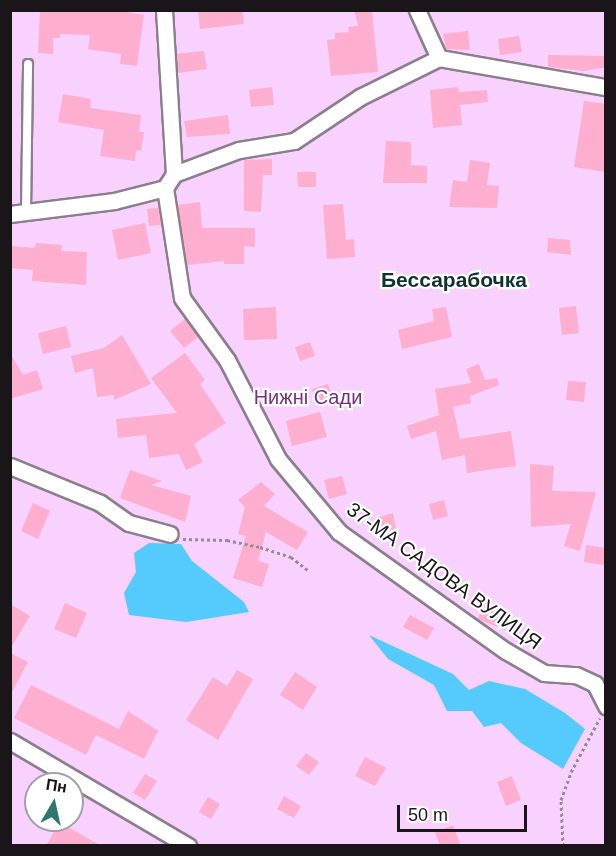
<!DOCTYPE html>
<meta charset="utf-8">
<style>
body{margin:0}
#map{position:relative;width:616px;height:856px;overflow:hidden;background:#fef4ff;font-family:Arial,sans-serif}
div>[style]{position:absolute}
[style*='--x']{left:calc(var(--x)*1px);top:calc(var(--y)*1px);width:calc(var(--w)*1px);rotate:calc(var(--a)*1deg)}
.green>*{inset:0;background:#f9d1fe}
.water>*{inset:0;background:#54cbfc}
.building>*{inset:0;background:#feaece}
.path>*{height:3px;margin-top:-1.5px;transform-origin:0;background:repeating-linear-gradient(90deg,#948c94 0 3px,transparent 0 6px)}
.roads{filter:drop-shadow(2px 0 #8a808b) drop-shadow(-2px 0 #8a808b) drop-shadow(0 2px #8a808b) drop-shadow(0 -2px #8a808b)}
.service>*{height:8px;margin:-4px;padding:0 4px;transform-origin:4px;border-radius:4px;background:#fff}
.minor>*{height:15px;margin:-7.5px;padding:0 7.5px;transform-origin:7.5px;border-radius:7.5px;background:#fff}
span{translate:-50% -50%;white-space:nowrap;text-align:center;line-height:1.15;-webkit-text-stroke:4.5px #fff;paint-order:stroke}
.park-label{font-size:20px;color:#7a2d85}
.street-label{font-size:20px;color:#191519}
.neighbourhood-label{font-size:21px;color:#113330;font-weight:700}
.frame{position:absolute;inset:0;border:12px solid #191519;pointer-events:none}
.north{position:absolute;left:24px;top:772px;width:60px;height:60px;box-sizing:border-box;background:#fff;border:2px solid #a3a1a3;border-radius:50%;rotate:9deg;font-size:16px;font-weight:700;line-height:24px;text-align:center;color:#191519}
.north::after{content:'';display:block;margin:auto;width:21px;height:27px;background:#2e766f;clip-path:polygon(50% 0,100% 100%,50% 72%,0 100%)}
.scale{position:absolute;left:397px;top:805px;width:130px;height:27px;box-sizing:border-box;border:3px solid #191519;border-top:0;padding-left:8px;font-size:18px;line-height:21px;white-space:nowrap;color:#191519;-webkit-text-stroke:4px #fff;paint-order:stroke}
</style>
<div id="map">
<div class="green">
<i style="clip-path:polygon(evenodd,10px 11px,605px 11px,605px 845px,11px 845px,10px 11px,36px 784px,72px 784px,72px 820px,36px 820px,36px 784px)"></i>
</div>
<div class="water">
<i style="clip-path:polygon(149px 543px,181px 544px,192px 561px,244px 602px,249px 612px,186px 622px,129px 615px,124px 593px,136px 572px,134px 553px)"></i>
<i style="clip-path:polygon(369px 635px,453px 674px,469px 690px,489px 681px,525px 689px,565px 713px,585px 729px,563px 769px,521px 743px,501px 723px,484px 727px,472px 711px,447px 711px,434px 685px,388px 659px)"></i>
</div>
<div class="building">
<i style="clip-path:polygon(40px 10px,116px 10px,144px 15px,137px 66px,120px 64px,121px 54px,88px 49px,90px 35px,60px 34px,60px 38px,53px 38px,53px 54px,38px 53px)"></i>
<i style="clip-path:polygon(198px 10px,243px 10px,244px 24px,200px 29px)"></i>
<i style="clip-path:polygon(354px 10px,372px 10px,378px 72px,331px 76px,327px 40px,335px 39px,335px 33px,349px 32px,348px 27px,358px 26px)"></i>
<i style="clip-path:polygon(468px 31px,470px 50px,446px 49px,443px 34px)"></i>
<i style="clip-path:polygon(519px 36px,522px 52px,500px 55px,498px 39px)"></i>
<i style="clip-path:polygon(204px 51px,207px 69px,178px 73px,176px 54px)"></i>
<i style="clip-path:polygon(548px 55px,606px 56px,606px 67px,584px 71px,548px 67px)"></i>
<i style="clip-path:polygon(272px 87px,274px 105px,251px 107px,249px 90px)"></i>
<i style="clip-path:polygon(458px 87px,459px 92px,487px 90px,488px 102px,460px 105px,462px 125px,433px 128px,430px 90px)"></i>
<i style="clip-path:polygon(63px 94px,91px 99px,90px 108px,141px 115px,139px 132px,144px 132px,141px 151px,136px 150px,135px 161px,100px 156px,104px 130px,58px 122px)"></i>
<i style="clip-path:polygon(584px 101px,606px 104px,606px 172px,574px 167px)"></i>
<i style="clip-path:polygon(228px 115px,230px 134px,187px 137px,184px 121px)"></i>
<i style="clip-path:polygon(386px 141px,411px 142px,411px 165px,427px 166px,427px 183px,383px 183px)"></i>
<i style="clip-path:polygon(272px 159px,272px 175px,263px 175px,261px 212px,244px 211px,244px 160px)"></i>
<i style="clip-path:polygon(470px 160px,490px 163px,487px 185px,499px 186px,497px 208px,449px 207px,453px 180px,467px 182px)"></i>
<i style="clip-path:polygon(297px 172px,316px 172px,316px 187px,298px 187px)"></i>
<i style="clip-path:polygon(200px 202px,202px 228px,255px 228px,255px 247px,244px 246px,244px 264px,224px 264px,224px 261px,187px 265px,177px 205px)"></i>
<i style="clip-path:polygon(343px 204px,346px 240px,354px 239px,355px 257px,327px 259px,323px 205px)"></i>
<i style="clip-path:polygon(158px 208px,161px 225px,149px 226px,147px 209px)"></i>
<i style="clip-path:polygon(145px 223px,151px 253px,118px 260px,112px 230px)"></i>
<i style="clip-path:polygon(548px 238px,570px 240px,571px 255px,547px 252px)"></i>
<i style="clip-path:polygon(36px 243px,62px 245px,61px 251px,87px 252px,86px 285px,32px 281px,33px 270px,10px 268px,10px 246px,35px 248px)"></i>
<i style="clip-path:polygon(576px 306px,579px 333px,562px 335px,559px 308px)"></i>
<i style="clip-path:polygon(276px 307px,277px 339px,244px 340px,243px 309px)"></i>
<i style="clip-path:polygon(446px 307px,452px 337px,402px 349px,398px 330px,434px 321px,432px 309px)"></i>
<i style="clip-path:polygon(185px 319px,198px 337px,184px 348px,170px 331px)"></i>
<i style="clip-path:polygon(66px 326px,71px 347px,43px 354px,38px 333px)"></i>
<i style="clip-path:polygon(122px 335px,151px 384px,114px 400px,114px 395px,97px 397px,93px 368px,75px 373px,71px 356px,104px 348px)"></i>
<i style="clip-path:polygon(310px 342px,315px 356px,300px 361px,295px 347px)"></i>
<i style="clip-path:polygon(10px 353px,23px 375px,37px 370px,43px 389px,10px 399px)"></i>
<i style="clip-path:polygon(185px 353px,205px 380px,200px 384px,226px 423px,194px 444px,203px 462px,186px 470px,179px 454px,149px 458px,146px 435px,118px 438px,116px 419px,177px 413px,151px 378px)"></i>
<i style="clip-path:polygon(479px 364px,485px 380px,497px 378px,499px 385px,470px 396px,471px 403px,453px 407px,460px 439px,511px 431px,516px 466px,467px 473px,465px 455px,442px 460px,436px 431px,411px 439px,407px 426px,439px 415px,435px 389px,471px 383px,466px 369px)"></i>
<i style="clip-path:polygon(568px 381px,586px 382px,584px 402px,566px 400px)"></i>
<i style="clip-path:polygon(328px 384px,333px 401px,317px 405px,312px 389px)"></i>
<i style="clip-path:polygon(320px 412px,327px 437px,292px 446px,286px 421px)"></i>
<i style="clip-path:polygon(530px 464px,554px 466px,552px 491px,596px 492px,580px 551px,564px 546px,571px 524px,531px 527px)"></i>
<i style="clip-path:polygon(130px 470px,162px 481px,151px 485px,191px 496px,185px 522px,120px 498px)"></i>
<i style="clip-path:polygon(342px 476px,347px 494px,329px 499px,324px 480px)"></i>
<i style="clip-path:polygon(261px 482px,275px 494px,264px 506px,308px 532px,297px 550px,266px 532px,258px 561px,269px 564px,262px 587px,233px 578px,246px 536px,238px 534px,245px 507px,238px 500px)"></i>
<i style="clip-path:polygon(444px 500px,448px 516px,433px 520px,429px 504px)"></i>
<i style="clip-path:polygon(33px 503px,50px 511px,38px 539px,21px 531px)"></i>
<i style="clip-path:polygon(393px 513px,396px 529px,380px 533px,376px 518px)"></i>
<i style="clip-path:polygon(586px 545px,606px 548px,604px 565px,584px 562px)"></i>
<i style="clip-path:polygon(65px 603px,87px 613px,76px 638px,54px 629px)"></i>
<i style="clip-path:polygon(484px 603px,512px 614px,505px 630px,478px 619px)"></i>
<i style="clip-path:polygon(10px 604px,30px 616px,10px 649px)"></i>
<i style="clip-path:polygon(410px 615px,434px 628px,427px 640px,403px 627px)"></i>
<i style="clip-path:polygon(10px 653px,28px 662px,10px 696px)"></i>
<i style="clip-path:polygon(237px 670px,253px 679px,218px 740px,186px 720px,213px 677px,227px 686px)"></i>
<i style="clip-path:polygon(295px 672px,317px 687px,303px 710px,280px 695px)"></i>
<i style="clip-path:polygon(31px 685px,119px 729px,128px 711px,158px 731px,144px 759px,96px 735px,86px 755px,14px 718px)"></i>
<i style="clip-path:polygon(306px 753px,319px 762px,309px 775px,296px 766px)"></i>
<i style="clip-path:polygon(365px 757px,386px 768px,375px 786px,355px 776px)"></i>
<i style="clip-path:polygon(145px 774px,157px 781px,145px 800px,133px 793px)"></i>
<i style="clip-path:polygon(512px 776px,521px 800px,506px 806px,497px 782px)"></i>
<i style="clip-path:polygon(284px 796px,301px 806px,294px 818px,277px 809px)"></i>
<i style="clip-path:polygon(208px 797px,220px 804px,211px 819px,199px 812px)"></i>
<i style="clip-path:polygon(58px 825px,68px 827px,101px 846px,46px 846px)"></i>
<i style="clip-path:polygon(453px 825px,461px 846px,440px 846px,435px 832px)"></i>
</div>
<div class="path">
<i style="--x:183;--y:539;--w:44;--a:1.3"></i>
<i style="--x:227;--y:540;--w:34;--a:12"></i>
<i style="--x:260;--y:547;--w:33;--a:18"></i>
<i style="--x:291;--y:557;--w:23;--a:38"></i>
<i style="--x:563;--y:846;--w:46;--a:-92.5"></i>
<i style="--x:561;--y:800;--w:30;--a:-70"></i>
<i style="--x:571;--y:772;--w:61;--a:-61.8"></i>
</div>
<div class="roads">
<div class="service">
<i style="--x:26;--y:212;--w:148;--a:-89.2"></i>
</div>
<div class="minor">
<i style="--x:164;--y:10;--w:164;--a:86.5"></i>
<i style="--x:417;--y:10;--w:53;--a:65.4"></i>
<i style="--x:165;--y:188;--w:111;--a:81.2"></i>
<i style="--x:182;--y:298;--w:77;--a:54"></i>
<i style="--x:227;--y:360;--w:111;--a:62.7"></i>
<i style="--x:278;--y:459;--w:95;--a:50.1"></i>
<i style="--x:339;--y:532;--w:205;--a:35.5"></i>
<i style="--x:506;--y:651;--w:44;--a:30.1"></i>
<i style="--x:544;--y:673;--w:32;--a:4"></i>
<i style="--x:576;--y:675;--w:21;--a:25"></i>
<i style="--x:595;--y:684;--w:25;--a:63"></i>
<i style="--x:10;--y:214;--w:105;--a:-7.1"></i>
<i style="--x:114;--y:201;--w:53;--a:-14.3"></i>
<i style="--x:165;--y:188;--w:17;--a:-57"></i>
<i style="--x:174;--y:174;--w:69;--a:-20.3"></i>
<i style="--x:239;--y:150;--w:56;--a:-9.3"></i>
<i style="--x:294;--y:141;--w:79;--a:-33.7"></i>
<i style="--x:360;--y:97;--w:88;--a:-26.3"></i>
<i style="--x:439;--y:58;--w:169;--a:9.9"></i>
<i style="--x:10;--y:466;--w:97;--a:22.3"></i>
<i style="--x:100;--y:503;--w:35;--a:35"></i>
<i style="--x:129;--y:523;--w:42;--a:15"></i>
<i style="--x:10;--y:741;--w:207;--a:30.5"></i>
</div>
</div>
<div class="park-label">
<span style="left:308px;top:397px">Нижні Сади</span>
</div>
<div class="street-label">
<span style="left:444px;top:576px;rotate:36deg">37-МА САДОВА ВУЛИЦЯ</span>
</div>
<div class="neighbourhood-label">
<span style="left:454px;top:280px">Бессарабочка</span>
</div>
<div class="frame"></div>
<div class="north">Пн</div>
<div class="scale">50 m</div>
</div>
